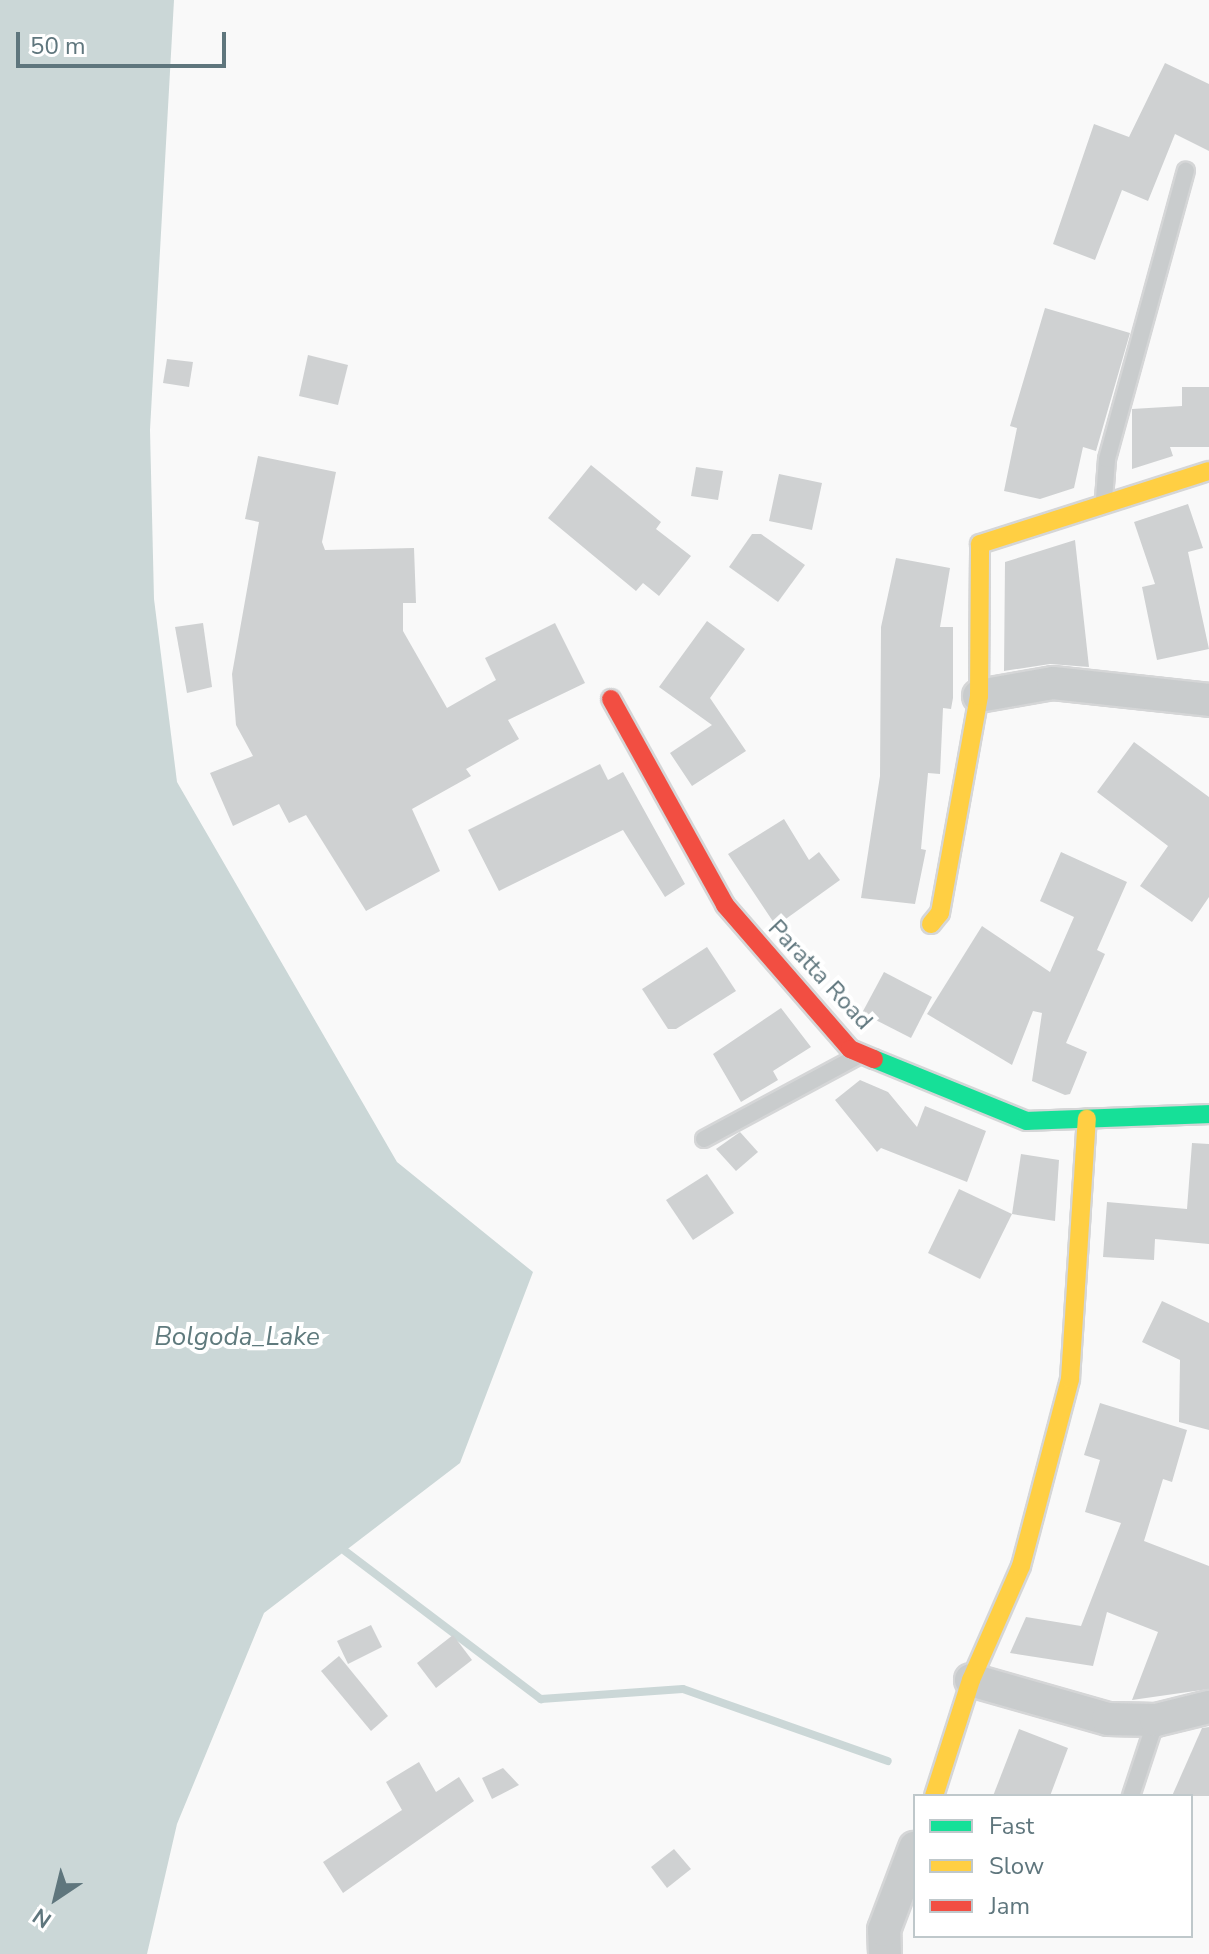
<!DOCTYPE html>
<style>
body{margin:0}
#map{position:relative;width:1209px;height:1954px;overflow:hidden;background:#f9f9f9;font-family:"Nunito Sans",sans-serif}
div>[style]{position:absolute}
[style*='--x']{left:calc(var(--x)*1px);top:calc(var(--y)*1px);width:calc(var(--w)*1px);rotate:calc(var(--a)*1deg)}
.water>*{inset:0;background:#cbd7d7}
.stream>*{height:8px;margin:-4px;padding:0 4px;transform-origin:4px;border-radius:4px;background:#cbd7d7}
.building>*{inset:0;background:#cfd1d2}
.roads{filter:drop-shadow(2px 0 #d5d6d7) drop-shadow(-2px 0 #d5d6d7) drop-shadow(0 2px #d5d6d7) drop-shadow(0 -2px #d5d6d7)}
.lane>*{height:16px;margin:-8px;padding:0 8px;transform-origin:8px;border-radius:8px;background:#c9cccd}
.street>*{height:32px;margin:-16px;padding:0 16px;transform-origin:16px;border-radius:16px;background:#c9cccd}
.fast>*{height:18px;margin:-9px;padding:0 9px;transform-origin:9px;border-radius:9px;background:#16e098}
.slow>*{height:18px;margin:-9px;padding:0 9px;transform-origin:9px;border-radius:9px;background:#ffcf43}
.jam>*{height:18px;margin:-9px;padding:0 9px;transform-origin:9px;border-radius:9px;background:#f24e42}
span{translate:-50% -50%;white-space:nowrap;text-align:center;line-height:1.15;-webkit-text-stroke:8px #fff;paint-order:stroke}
.street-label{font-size:24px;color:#5f767d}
.water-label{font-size:26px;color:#5f7a7d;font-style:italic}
.legend{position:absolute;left:913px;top:1794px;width:280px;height:144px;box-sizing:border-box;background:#fff;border:2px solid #bfc8cb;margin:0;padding:10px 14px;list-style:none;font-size:24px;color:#5f767d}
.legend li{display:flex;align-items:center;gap:16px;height:40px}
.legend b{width:40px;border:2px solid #bfc8cb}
.north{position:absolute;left:16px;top:1858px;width:80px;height:80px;-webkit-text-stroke:6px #fff;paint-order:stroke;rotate:215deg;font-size:22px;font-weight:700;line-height:32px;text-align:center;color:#5f767d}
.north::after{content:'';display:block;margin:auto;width:28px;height:36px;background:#5f767d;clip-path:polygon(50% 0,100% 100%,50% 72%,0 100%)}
.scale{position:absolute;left:16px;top:32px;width:210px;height:36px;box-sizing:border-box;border:4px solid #5f767d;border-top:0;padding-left:10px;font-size:24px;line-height:28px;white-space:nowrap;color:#5f767d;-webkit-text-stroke:6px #fff;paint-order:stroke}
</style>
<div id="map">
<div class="water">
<i style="clip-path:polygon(0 0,174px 0,150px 430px,154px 599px,177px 782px,397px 1162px,533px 1272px,460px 1463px,264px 1613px,177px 1824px,147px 1954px,0 1954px)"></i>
</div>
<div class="stream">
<i style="--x:345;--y:1551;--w:246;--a:37.1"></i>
<i style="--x:541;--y:1699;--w:142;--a:-4"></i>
<i style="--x:683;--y:1689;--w:217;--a:19.4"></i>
</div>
<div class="building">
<i style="clip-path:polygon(1165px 63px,1209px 84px,1209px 151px,1175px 134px,1148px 201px,1122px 190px,1095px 260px,1053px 244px,1094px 124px,1129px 137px)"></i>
<i style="clip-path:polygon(1045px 308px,1130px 333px,1096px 451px,1083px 447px,1074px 488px,1040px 499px,1004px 491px,1017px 428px,1010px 426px)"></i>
<i style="clip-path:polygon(308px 355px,348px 365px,338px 405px,299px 396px)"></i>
<i style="clip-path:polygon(167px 359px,193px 362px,189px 387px,163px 383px)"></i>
<i style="clip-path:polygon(1182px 387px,1209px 387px,1209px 447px,1170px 447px,1173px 456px,1132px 469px,1132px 409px,1182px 406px)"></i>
<i style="clip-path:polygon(258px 456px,336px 472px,322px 542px,325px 550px,414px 548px,416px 603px,403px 603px,403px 631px,447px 708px,496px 680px,485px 658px,555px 623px,585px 683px,508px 720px,519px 739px,466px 769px,471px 776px,412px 809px,440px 871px,366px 911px,306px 815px,289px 823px,279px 804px,233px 826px,210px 773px,253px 756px,236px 725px,232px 674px,259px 522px,245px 519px)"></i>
<i style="clip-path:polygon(591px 465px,661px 522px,656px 529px,691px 556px,659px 596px,643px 583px,636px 591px,548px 518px)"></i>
<i style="clip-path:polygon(696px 467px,723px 471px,718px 500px,691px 496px)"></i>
<i style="clip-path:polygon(779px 474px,822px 483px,812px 530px,769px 521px)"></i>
<i style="clip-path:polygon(1188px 504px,1203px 548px,1188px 552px,1209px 649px,1157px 660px,1142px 587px,1155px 584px,1134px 522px)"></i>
<i style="clip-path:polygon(752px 534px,761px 534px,805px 565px,778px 602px,729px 567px)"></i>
<i style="clip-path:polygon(1075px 540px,1089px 667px,1050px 664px,1004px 671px,1005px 562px)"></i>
<i style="clip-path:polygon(896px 558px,950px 568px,940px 627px,953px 627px,953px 698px,951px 709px,943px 708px,940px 774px,928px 773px,921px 849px,926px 850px,915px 904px,861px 898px,880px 776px,881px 627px)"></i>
<i style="clip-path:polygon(707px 621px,745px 649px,710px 698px,746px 751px,692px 786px,670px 753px,712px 725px,659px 687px)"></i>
<i style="clip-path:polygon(203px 623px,212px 687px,187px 693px,175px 627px)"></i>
<i style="clip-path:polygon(1134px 742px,1209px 797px,1209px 897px,1192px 922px,1140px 886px,1168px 846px,1097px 792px)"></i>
<i style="clip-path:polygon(600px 764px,608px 780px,623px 772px,685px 884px,665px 897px,623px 830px,499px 891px,468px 830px)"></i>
<i style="clip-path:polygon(784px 819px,809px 860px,819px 852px,840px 880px,776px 926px,728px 854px)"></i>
<i style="clip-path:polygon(1061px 852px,1127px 882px,1097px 950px,1105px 954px,1066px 1043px,1087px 1052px,1070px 1094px,1065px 1095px,1032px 1081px,1042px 1013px,1033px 1011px,1012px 1065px,927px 1014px,982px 926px,1050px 972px,1074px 917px,1040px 901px)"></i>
<i style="clip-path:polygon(707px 947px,736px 991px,676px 1029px,668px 1029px,642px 989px)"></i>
<i style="clip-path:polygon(884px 972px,932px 997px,911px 1038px,862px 1013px)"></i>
<i style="clip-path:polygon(781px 1008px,811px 1047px,773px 1071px,778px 1080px,741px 1102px,713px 1054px)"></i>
<i style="clip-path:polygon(860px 1080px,888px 1092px,917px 1127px,925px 1106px,986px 1131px,967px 1182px,881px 1148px,877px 1152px,835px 1100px)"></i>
<i style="clip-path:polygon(740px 1132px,758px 1152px,736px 1171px,716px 1149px)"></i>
<i style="clip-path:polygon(1192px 1143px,1209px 1144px,1209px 1244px,1155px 1239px,1154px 1260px,1103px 1257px,1107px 1202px,1187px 1209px)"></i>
<i style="clip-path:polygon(1021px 1154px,1059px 1160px,1055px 1221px,1012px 1214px)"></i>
<i style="clip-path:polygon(707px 1174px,734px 1213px,693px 1240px,666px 1200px)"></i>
<i style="clip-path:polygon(959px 1189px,1012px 1214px,980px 1279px,928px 1253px)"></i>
<i style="clip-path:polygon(1162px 1301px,1209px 1323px,1209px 1430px,1179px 1422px,1180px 1360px,1142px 1342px)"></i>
<i style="clip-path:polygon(1100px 1403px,1187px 1430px,1172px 1482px,1163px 1479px,1144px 1541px,1209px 1566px,1209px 1689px,1132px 1700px,1158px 1632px,1107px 1612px,1093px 1666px,1010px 1653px,1026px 1617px,1081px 1626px,1121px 1523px,1085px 1512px,1100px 1460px,1084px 1455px)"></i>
<i style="clip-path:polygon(371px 1625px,382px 1647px,348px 1664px,337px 1641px)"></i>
<i style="clip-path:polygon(453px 1635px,472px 1660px,436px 1688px,417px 1663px)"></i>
<i style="clip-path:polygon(339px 1656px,388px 1716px,371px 1731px,321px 1671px)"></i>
<i style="clip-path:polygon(1209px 1727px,1209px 1796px,1172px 1796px,1202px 1728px)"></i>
<i style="clip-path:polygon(1019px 1729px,1068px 1748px,1050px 1796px,993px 1796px)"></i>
<i style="clip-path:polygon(419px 1762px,436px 1792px,459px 1777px,474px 1801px,343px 1893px,323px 1862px,402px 1810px,386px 1782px)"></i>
<i style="clip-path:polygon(503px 1768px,519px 1785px,492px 1799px,482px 1778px)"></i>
<i style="clip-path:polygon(674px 1849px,691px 1869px,667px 1888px,651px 1867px)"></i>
</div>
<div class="roads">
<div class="lane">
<i style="--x:1104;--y:499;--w:40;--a:-85.7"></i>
<i style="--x:1107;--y:459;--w:299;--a:-74.7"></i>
<i style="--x:704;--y:1139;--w:173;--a:-28.3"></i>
<i style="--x:1131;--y:1796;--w:80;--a:-71.8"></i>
</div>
<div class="street">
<i style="--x:979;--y:696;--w:75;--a:-10"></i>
<i style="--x:1053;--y:683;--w:157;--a:6.2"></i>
<i style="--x:971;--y:1680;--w:142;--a:15.9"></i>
<i style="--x:1108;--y:1719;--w:48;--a:1.2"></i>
<i style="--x:1156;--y:1720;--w:55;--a:-13.8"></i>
<i style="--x:885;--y:1954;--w:24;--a:-92"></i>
<i style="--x:884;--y:1930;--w:88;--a:-69.3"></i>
</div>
<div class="fast">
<i style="--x:874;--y:1059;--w:165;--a:22.1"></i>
<i style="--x:1027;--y:1121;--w:182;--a:-2.2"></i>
</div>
<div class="slow">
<i style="--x:931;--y:924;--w:14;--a:-51"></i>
<i style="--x:940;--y:913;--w:220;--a:-79.8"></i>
<i style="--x:979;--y:696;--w:152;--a:-89.6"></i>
<i style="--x:980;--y:544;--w:240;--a:-17.7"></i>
<i style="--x:934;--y:1796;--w:122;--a:-72.3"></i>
<i style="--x:971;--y:1680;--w:124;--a:-66.3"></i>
<i style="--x:1021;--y:1566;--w:193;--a:-75.3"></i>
<i style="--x:1070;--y:1379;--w:261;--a:-86.3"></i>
</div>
<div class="jam">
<i style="--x:611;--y:699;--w:235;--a:61"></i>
<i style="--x:725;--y:905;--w:191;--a:49"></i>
<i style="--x:850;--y:1049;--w:26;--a:23"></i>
</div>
</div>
<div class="street-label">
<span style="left:820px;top:975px;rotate:47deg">Paratta Road</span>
</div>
<div class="water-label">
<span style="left:237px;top:1337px">Bolgoda_Lake</span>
</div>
<ul class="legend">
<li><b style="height:10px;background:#16e098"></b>Fast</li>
<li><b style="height:10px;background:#ffcf43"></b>Slow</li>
<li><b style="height:10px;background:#f24e42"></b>Jam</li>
</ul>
<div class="north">N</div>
<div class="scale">50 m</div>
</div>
